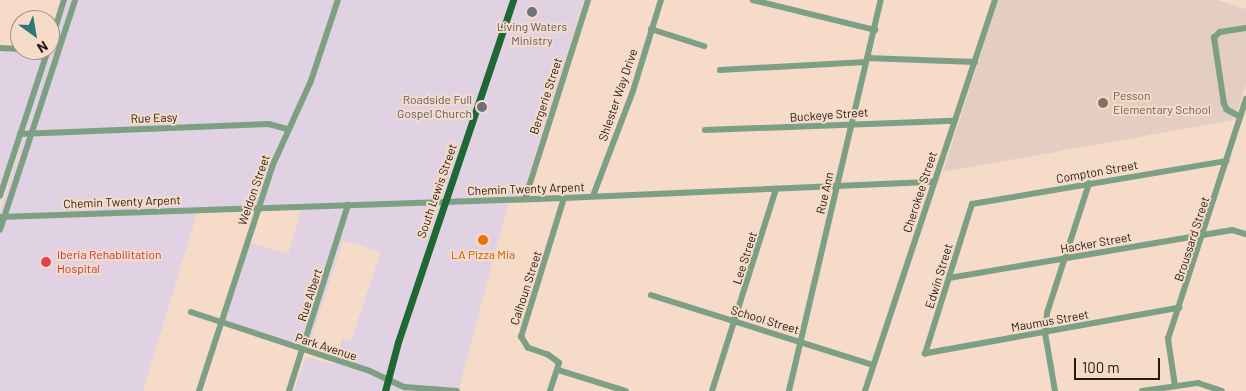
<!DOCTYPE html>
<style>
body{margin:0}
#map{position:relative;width:1246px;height:391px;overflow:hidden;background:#f5dbc8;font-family:Barlow,sans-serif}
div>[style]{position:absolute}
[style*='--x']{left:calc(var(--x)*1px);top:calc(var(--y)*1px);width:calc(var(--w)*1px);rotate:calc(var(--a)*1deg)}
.commercial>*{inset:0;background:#e0d1e3}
.education>*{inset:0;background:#e4cec1}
.minor>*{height:5.5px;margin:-2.75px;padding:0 2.75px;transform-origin:2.75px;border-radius:2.75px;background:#7d9f83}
.major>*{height:7px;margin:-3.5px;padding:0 3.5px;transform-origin:3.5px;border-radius:3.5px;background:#1f6836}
.dots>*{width:14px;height:14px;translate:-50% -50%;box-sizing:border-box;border:2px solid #f5dbc8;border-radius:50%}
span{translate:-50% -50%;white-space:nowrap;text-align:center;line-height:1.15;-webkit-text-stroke:4px #f5dbc8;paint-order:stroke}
.worship-label{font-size:12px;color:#5b616d}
.right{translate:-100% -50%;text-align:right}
.street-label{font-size:12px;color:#231a13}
.education-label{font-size:12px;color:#785e54}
.left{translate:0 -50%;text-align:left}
.health-label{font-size:12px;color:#be3a42}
.food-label{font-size:12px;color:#c56008}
.north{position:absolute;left:10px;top:10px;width:50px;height:50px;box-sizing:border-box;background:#f5dbc8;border:1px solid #a18e80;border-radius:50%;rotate:148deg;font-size:14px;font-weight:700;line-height:20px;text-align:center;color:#231a13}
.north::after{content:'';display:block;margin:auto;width:18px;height:22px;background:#2e787b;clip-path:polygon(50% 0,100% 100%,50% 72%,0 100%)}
.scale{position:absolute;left:1074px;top:358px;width:86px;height:22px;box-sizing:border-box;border:2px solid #231a13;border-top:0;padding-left:6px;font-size:15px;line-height:18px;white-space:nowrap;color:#231a13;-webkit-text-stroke:4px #f5dbc8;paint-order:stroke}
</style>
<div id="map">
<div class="commercial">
<i style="clip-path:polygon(66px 0,584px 0,522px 196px,510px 197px,459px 388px,447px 388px,446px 391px,294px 391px,306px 357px,335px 365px,342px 338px,351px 341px,381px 252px,343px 241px,308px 349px,221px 323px,250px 243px,288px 254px,302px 207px,198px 210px,143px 391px,0 391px,0 212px)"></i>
<i style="clip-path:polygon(0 46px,48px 50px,0 199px)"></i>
</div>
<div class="education">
<i style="clip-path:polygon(998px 0,1217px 0,1246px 9px,1246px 85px,1234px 120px,943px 172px)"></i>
</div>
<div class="minor">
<i style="--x:753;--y:0;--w:126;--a:13.8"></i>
<i style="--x:651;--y:29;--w:56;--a:17.8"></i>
<i style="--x:50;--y:45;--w:47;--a:-72.7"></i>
<i style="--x:0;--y:48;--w:20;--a:3"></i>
<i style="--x:867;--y:58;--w:108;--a:2.1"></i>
<i style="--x:720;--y:70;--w:146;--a:-3.1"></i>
<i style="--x:1240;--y:117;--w:15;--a:-152"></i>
<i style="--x:1227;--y:110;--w:7;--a:-117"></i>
<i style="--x:1224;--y:104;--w:67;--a:-98.6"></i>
<i style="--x:1214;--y:38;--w:8;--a:-45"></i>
<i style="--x:1220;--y:32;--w:26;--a:-9"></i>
<i style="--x:705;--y:130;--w:249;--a:-2.1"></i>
<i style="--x:20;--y:134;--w:249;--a:-2.3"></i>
<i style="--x:269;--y:124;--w:20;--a:15"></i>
<i style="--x:0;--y:196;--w:154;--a:-71.8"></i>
<i style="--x:593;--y:196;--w:112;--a:-69.1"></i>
<i style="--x:633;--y:91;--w:95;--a:-72.9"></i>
<i style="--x:525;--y:199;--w:209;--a:-72.4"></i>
<i style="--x:0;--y:217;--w:564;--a:-1.93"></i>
<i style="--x:564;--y:198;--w:370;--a:-2.5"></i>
<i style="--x:0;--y:230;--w:242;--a:-71.9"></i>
<i style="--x:949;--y:278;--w:287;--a:-9.6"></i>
<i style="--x:1232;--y:230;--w:15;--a:16"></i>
<i style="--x:651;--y:295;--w:233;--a:17.5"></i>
<i style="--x:1180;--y:308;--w:259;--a:169.8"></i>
<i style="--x:925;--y:354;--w:157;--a:-72.6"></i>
<i style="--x:972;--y:204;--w:258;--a:-9.6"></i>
<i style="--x:191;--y:312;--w:188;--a:18.2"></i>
<i style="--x:370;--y:371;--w:38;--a:25"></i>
<i style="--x:405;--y:387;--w:52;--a:4.4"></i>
<i style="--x:558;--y:370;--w:71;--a:17.2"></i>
<i style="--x:1175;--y:386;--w:48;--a:-98.5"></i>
<i style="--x:1168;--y:339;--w:252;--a:-72"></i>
<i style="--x:199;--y:391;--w:236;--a:-71.9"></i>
<i style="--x:272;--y:167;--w:94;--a:-65.6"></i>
<i style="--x:311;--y:81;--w:85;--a:-71.6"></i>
<i style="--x:289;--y:391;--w:195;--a:-72.4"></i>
<i style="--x:550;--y:391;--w:29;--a:-72"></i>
<i style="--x:559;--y:363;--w:14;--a:-144"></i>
<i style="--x:548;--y:355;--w:21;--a:-161"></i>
<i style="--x:528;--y:348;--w:13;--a:-122"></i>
<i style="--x:521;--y:337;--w:145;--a:-72.8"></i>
<i style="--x:712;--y:391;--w:212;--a:-72.4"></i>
<i style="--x:789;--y:391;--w:402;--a:-76.8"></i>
<i style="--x:865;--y:391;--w:412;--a:-71.6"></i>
<i style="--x:1055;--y:391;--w:59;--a:-99.8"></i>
<i style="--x:1045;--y:333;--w:20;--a:-84"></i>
<i style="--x:1047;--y:313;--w:136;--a:-72"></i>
<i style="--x:1142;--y:391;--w:57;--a:-8.1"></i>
<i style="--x:1198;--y:383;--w:25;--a:18"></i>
</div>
<div class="major">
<i style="--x:385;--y:391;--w:51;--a:-75.1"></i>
<i style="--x:398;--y:342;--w:361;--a:-71.4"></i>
</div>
<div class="dots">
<i style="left:532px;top:12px;background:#6b7280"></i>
<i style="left:1103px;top:103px;background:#8d6e63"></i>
<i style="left:482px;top:107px;background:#6b7280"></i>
<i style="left:483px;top:240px;background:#e8710a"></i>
<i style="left:46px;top:262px;background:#e0444e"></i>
</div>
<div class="worship-label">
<span style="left:532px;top:34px">Living Waters<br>Ministry</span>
<span class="right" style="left:472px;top:107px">Roadside Full<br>Gospel Church</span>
</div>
<div class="street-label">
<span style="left:618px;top:95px;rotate:-71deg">Shlester Way Drive</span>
<span style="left:546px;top:96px;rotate:-72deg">Bergerie Street</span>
<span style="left:829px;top:115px;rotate:-4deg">Buckeye Street</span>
<span style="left:154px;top:118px;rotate:-2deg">Rue Easy</span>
<span style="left:1097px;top:172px;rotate:-10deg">Compton Street</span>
<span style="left:526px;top:189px;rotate:-2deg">Chemin Twenty Arpent</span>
<span style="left:254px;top:190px;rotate:-71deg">Weldon Street</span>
<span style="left:437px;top:191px;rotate:-71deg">South Lewis Street</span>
<span style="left:920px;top:192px;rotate:-72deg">Cherokee Street</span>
<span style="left:825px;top:193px;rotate:-77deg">Rue Ann</span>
<span style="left:122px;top:202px;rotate:-2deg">Chemin Twenty Arpent</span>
<span style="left:1192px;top:239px;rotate:-72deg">Broussard Street</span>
<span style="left:1096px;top:243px;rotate:-10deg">Hacker Street</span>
<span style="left:745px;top:258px;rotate:-72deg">Lee Street</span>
<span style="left:939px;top:276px;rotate:-73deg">Edwin Street</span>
<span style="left:526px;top:288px;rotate:-72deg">Calhoun Street</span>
<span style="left:310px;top:295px;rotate:-72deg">Rue Albert</span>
<span style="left:765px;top:320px;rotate:17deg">School Street</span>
<span style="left:1050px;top:321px;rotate:-10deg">Maumus Street</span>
<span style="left:326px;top:347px;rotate:18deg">Park Avenue</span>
</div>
<div class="education-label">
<span class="left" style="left:1113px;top:103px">Pesson<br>Elementary School</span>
</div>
<div class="health-label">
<span class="left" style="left:57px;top:262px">Iberia Rehabilitation<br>Hospital</span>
</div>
<div class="food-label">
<span style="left:483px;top:255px">LA Pizza Mia</span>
</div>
<div class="north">N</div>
<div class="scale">100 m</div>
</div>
